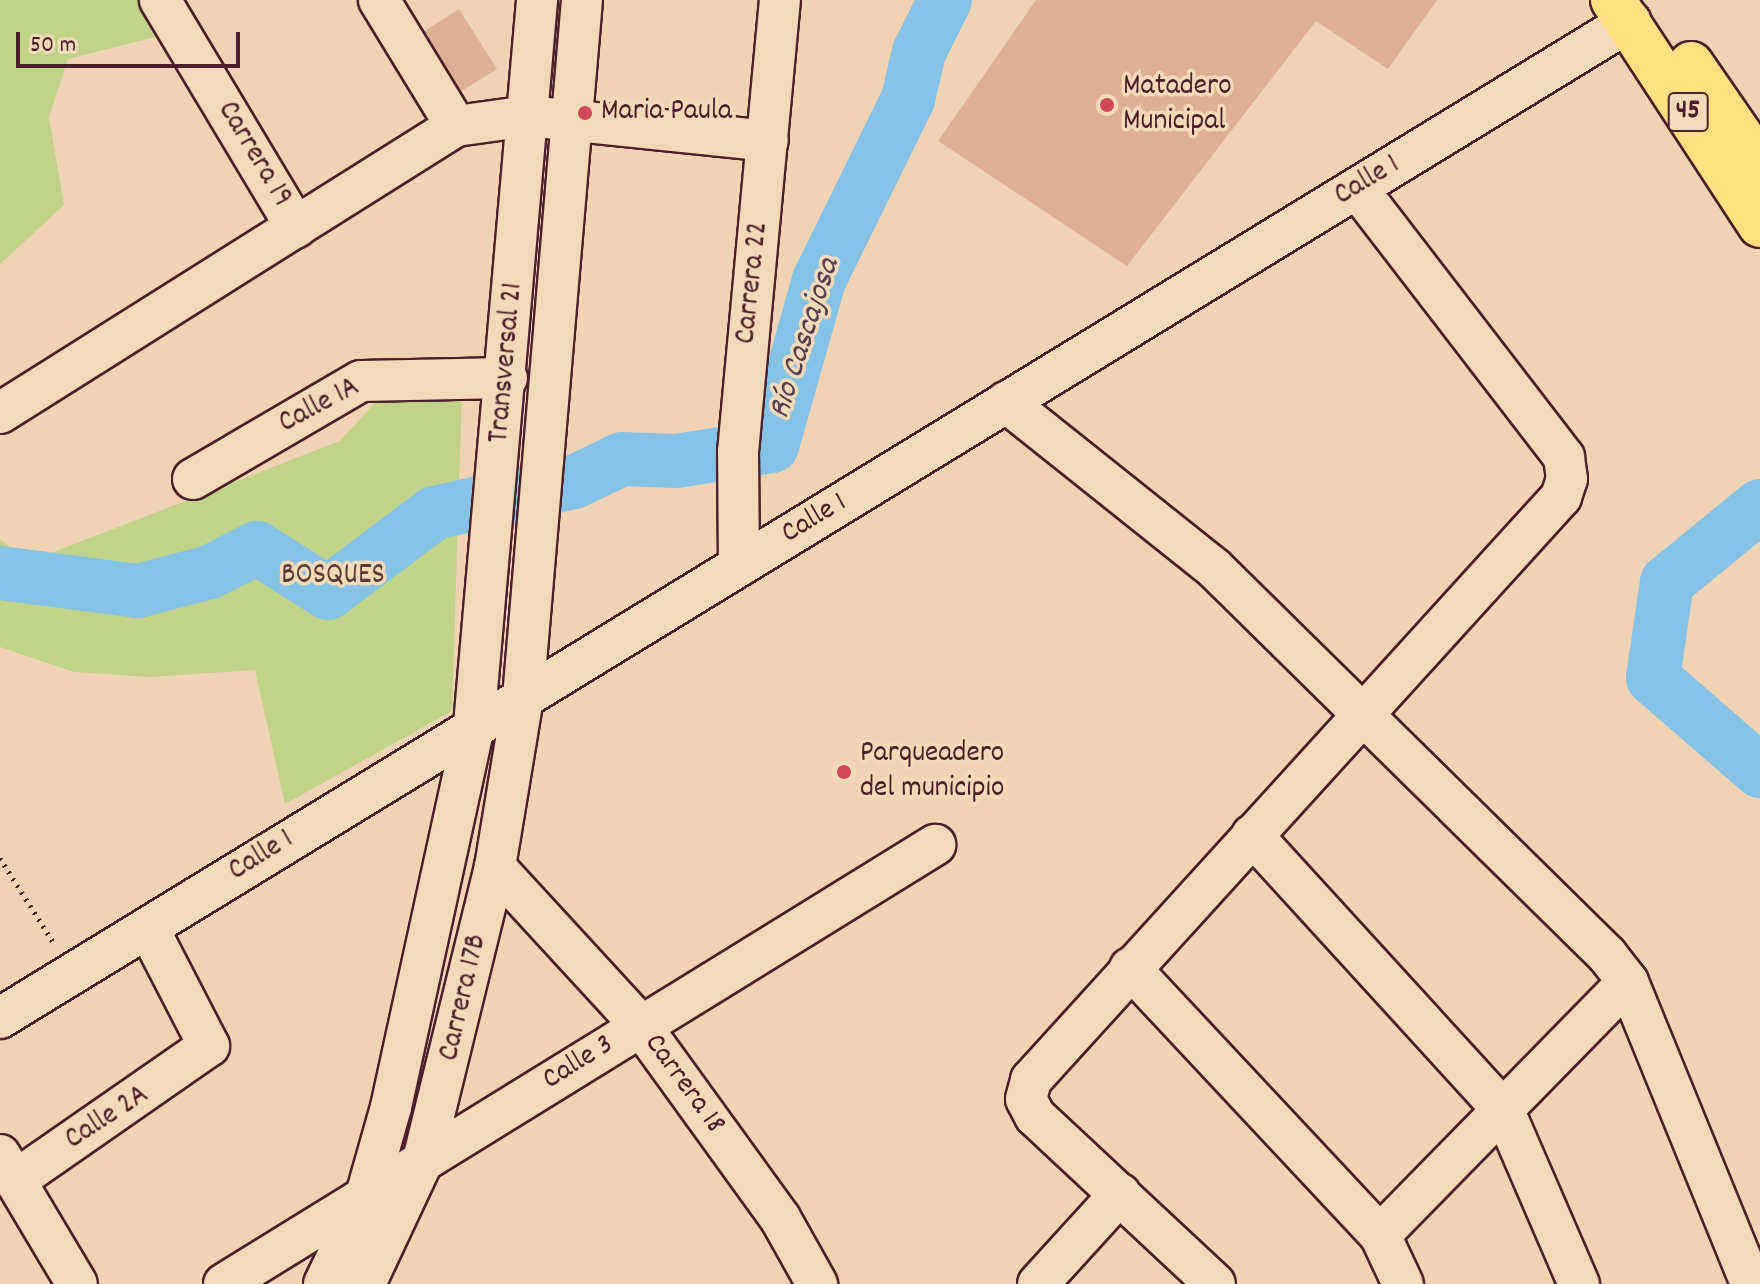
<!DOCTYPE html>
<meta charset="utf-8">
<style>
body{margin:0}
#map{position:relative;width:1760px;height:1284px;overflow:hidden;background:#efd3b4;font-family:Dekko,sans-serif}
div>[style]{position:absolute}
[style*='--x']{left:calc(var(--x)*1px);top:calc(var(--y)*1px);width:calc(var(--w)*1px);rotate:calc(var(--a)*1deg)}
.green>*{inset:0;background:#c1d388}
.river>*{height:54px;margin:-27px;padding:0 27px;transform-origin:27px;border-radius:27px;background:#85c2e5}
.building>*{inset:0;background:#dfaf93}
.path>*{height:5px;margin-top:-2.5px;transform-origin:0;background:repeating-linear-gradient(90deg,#4a1f2b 0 2px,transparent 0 8px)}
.roads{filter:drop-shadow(2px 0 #4a1f2b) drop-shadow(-2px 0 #4a1f2b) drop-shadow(0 2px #4a1f2b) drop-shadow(0 -2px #4a1f2b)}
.minor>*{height:40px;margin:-20px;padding:0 20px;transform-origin:20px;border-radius:20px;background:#f1daba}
.highway>*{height:44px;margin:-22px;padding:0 22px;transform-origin:22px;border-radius:22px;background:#ffdf80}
.dots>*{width:22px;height:22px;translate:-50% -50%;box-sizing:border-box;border:4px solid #f1daba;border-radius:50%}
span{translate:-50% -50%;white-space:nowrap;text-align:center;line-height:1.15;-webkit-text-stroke:7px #f1daba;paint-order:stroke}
.shield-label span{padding:2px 6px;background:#f1daba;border:2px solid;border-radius:6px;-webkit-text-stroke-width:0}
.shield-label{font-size:28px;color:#4a1f2b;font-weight:700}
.poi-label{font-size:30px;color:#4a1f2b}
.left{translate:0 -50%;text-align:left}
.street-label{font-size:30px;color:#4a1f2b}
.park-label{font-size:30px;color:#5c3a39}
.water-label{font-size:32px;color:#564050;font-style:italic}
.scale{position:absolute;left:16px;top:32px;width:224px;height:36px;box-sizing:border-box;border:4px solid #4a1f2b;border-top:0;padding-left:10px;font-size:24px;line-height:28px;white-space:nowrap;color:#4a1f2b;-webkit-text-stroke:6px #f1daba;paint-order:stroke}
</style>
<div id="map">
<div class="green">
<i style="clip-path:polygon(0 0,140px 0,163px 35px,68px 59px,49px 117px,64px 205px,0 264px)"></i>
<i style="clip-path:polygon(462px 391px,452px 711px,285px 804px,255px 670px,151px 677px,74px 672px,0 647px,0 539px,28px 562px,340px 441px,382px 395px)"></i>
</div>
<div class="river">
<i style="--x:1760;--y:506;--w:120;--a:140.7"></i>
<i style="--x:1667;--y:582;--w:97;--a:98.3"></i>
<i style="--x:1653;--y:678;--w:142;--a:41"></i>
<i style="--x:0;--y:573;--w:139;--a:7.4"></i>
<i style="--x:138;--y:591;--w:74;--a:-14.8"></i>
<i style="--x:210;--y:572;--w:53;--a:-27.1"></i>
<i style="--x:257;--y:548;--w:84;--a:32.4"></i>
<i style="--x:328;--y:593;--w:133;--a:-37"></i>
<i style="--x:434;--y:513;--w:143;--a:-12.5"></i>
<i style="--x:574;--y:482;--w:53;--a:-25.6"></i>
<i style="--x:622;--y:459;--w:54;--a:2.1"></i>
<i style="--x:676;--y:461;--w:97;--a:-8.9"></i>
<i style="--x:772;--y:446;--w:173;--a:-74.2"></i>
<i style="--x:819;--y:280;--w:202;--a:-63.8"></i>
<i style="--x:908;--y:99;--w:48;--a:-76.8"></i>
<i style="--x:919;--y:52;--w:58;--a:-63.4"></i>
</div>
<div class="building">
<i style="clip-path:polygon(1036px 0,1437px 0,1388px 69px,1316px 21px,1127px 266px,938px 141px)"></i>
<i style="clip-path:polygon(459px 9px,497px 69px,452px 97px,414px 38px)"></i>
</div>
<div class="path">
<i style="--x:0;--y:858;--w:103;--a:57.7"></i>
</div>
<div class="roads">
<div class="minor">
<i style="--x:160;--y:0;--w:265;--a:59.1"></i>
<i style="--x:379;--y:0;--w:148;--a:58.6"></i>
<i style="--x:1006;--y:402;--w:266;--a:38.6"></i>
<i style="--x:1214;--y:568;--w:552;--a:44.56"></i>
<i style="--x:1607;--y:955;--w:34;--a:52"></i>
<i style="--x:1628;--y:982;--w:326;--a:67.8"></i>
<i style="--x:0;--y:413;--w:539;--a:-32.19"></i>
<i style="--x:456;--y:126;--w:73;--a:-7.9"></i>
<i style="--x:528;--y:116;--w:241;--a:5.9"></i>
<i style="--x:193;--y:479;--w:194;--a:-30.3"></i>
<i style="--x:361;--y:381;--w:146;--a:-1.2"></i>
<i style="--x:739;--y:566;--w:114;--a:-90.5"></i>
<i style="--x:738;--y:452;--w:454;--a:-84.7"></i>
<i style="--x:1252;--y:835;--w:374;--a:47.6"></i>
<i style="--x:1504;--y:1111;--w:189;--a:66.6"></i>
<i style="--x:495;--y:867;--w:216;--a:47.4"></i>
<i style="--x:641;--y:1026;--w:237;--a:54.1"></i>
<i style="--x:780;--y:1218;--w:76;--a:60.7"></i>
<i style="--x:1130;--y:968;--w:366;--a:46.9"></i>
<i style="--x:1380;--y:1235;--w:54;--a:64.9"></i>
<i style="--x:0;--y:1018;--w:1911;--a:-31.45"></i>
<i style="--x:0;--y:1155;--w:150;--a:59.2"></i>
<i style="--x:16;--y:1180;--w:235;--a:-34.8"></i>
<i style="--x:209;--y:1046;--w:133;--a:-117.3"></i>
<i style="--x:1380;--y:1235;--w:354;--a:-45.6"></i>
<i style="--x:224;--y:1284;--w:836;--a:-31.69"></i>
<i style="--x:324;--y:1284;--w:94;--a:-64.2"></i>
<i style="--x:365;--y:1199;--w:96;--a:-74.2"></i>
<i style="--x:391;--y:1107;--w:391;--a:-77.7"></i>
<i style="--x:474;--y:725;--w:728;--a:-85.03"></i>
<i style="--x:365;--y:1284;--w:137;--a:-64.9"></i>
<i style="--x:423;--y:1160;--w:302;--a:-76.2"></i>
<i style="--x:495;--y:867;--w:171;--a:-80.6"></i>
<i style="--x:523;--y:698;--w:700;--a:-85.17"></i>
<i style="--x:1038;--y:1284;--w:122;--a:-47.7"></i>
<i style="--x:1215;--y:1284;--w:246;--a:-137"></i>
<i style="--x:1035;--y:1116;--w:19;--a:-118"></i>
<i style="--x:1026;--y:1099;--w:20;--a:-75"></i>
<i style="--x:1031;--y:1080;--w:788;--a:-47.73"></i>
<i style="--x:1561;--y:497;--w:19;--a:-72"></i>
<i style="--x:1567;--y:479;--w:22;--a:-98"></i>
<i style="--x:1564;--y:457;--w:339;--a:-127.6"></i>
</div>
<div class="highway">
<i style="--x:1613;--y:0;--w:269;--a:56.8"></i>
<i style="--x:1691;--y:64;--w:121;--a:55.4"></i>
</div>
</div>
<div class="dots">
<i style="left:1107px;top:105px;background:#d1495b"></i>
<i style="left:585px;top:113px;background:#d1495b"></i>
<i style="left:844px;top:772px;background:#d1495b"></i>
</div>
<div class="shield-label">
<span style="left:1688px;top:112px">45</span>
</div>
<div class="poi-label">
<span class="left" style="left:1123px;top:105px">Matadero<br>Municipal</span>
<span class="left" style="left:601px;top:113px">Maria Paula</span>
<span class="left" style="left:860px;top:772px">Parqueadero<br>del municipio</span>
</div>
<div class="street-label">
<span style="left:253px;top:155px;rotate:59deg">Carrera 19</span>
<span style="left:1368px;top:182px;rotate:-31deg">Calle 1</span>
<span style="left:754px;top:283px;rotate:-84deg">Carrera 22</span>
<span style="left:508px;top:363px;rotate:-85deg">Transversal 21</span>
<span style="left:320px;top:407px;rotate:-28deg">Calle 1A</span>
<span style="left:815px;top:520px;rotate:-31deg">Calle 1</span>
<span style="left:262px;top:857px;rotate:-32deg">Calle 1</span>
<span style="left:465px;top:998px;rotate:-77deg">Carrera 17B</span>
<span style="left:579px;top:1064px;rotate:-32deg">Calle 3</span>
<span style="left:683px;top:1085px;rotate:54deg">Carrera 18</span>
<span style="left:108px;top:1119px;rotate:-33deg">Calle 2A</span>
</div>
<div class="park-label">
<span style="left:333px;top:577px">BOSQUES</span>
</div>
<div class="water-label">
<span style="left:806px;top:339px;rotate:-72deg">Río Cascajosa</span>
</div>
<div class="scale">50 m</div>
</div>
